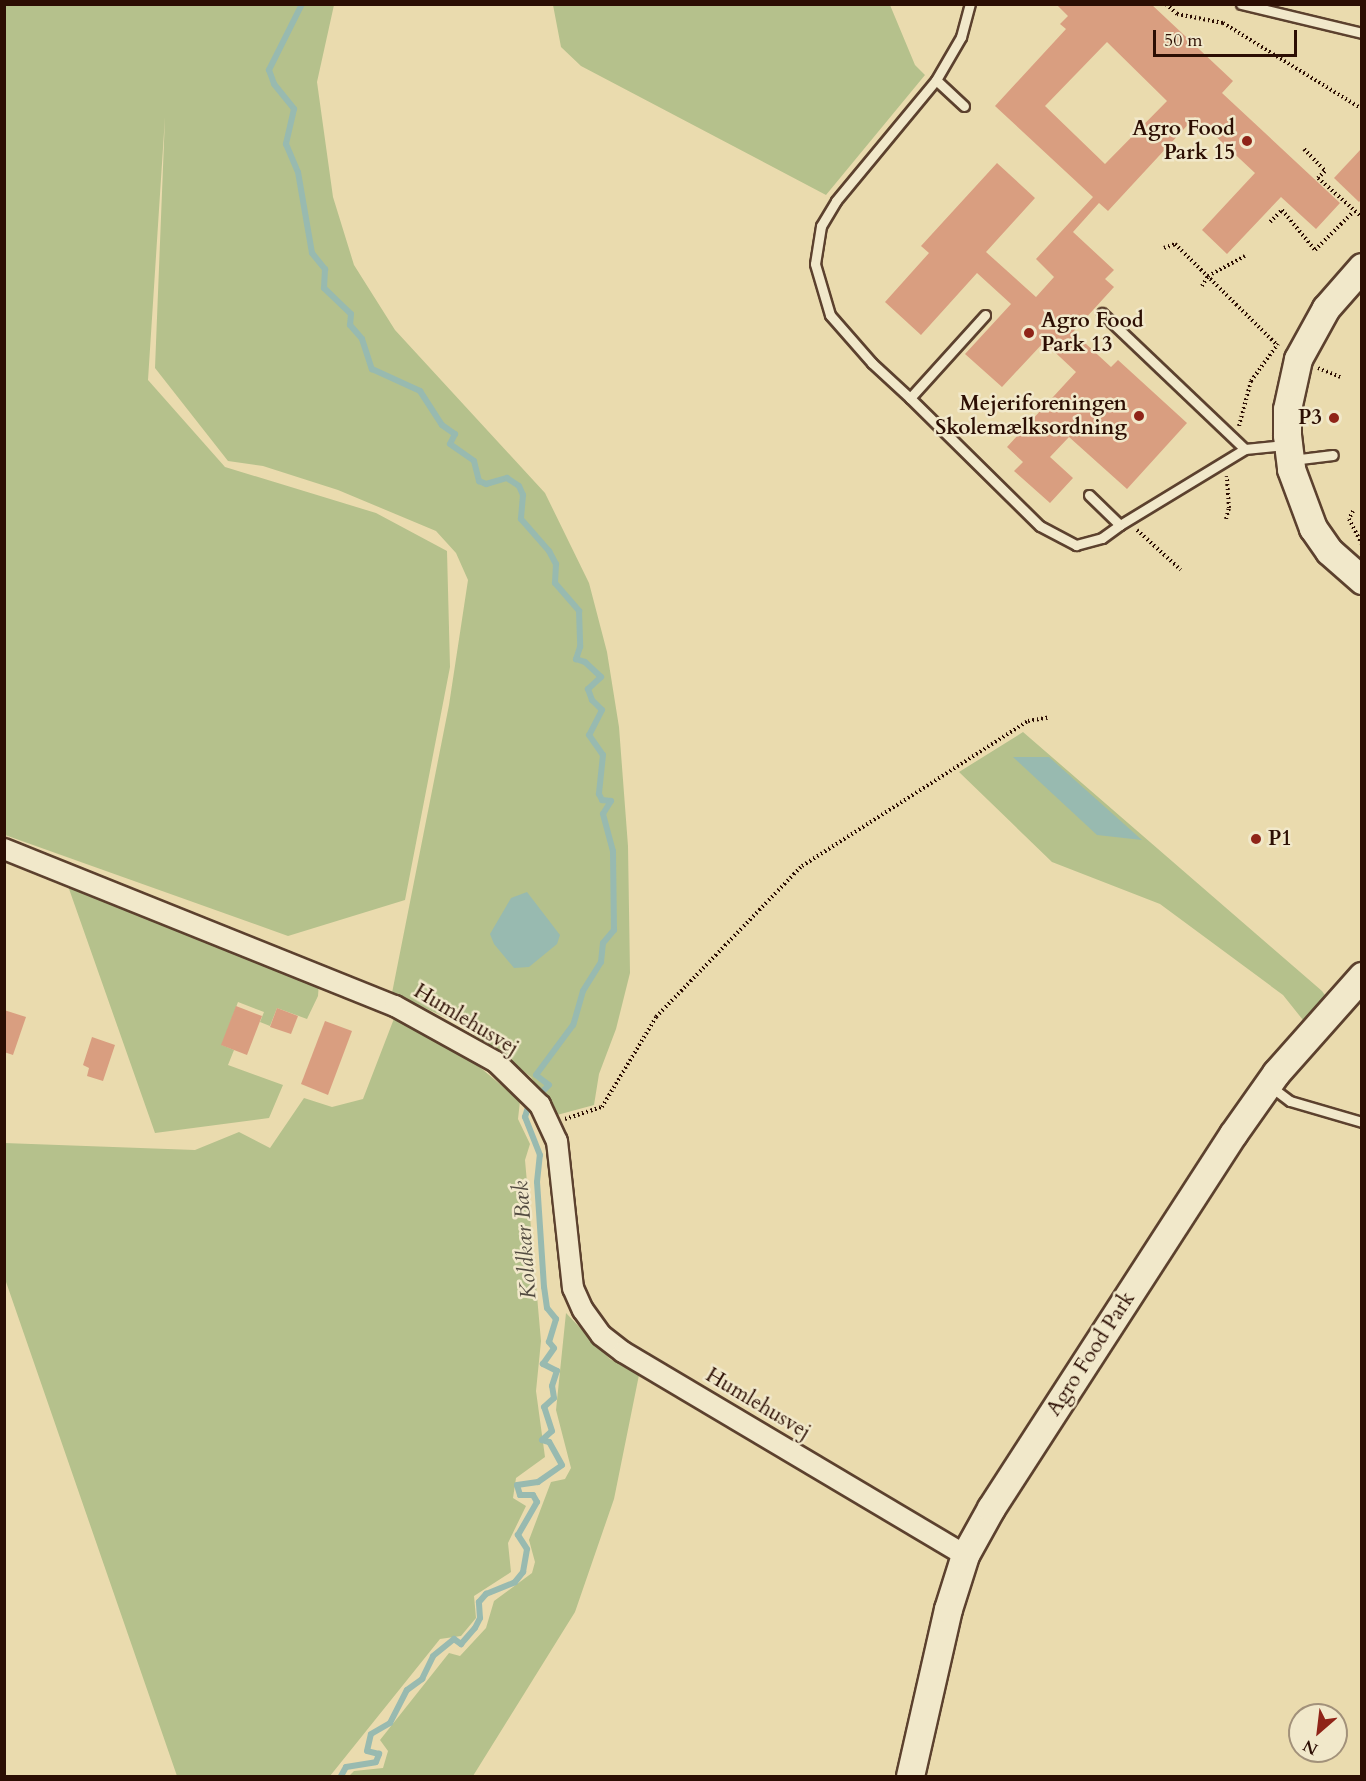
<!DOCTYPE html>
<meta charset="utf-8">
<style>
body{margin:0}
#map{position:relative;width:1366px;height:1781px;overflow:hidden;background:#eadbae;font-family:Cardo,serif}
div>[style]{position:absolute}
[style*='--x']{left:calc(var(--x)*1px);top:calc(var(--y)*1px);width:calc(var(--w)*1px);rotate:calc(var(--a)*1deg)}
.green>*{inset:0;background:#b5c18c}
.water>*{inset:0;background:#98bab0}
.stream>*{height:6px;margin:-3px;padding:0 3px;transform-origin:3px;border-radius:3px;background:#98bab0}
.building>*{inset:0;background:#d99e80}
.path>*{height:4px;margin-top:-2px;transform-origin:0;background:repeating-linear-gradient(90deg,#2c0e03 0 1.5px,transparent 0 4.5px)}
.roads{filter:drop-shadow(2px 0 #5c412e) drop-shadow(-2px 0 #5c412e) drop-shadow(0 2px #5c412e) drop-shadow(0 -2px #5c412e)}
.lane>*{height:9px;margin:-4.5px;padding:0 4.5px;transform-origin:4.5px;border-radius:4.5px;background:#f1e8ca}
.street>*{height:20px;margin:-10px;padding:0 10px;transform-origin:10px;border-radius:10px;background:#f1e8ca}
.secondary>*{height:27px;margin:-13.5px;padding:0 13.5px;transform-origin:13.5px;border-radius:13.5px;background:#f1e8ca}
.dots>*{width:16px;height:16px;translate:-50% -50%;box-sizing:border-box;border:3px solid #f1e8ca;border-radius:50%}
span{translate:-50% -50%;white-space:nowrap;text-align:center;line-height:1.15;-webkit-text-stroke:5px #f1e8ca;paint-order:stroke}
.poi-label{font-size:21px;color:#2c0e03;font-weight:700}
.right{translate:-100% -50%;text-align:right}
.left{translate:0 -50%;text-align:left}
.street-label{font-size:21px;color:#2c0e03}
.water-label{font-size:22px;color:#524a40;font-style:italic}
.frame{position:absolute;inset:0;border:6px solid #2c0e03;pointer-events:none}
.north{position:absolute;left:1288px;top:1703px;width:60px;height:60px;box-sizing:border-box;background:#f1e8ca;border:2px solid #a2917a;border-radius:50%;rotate:208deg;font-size:16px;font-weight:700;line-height:24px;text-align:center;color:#2c0e03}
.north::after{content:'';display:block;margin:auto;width:21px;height:27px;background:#8f2418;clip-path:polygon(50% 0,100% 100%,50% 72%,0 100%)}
.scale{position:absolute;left:1153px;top:30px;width:144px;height:27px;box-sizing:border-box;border:3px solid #2c0e03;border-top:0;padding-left:8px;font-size:18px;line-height:21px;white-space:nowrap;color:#2c0e03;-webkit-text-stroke:4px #f1e8ca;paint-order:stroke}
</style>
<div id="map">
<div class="green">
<i style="clip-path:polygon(5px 5px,334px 5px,317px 82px,333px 197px,354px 265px,395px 330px,545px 493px,589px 583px,607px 652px,619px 727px,628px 846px,630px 973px,616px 1029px,599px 1074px,594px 1105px,557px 1115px,531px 1077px,462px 1025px,392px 993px,449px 705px,468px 580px,456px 553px,436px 531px,338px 490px,263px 466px,228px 461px,155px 368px,165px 117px,148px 380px,225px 467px,376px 513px,447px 551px,450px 667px,405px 900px,288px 936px,5px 835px)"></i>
<i style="clip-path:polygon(553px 5px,890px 5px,915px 65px,925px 75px,826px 195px,581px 66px,561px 47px)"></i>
<i style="clip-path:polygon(1023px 732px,1322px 991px,1327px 998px,1313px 1015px,1303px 1020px,1283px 995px,1160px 904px,1052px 862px,959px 772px)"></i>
<i style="clip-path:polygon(68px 886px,319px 982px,318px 996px,307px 1019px,277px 1008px,270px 1026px,260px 1022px,264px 1012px,238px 1002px,222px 1045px,234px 1050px,228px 1065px,283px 1085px,269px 1118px,155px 1133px)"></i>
<i style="clip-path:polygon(395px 1016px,451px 1043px,520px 1101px,518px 1119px,530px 1144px,525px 1160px,541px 1341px,536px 1391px,545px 1457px,516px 1478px,513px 1498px,526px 1506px,508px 1543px,511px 1572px,474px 1596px,476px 1618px,461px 1636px,440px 1639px,330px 1776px,177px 1776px,5px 1279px,4px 1143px,195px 1150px,239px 1132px,270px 1148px,304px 1098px,332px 1107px,363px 1099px)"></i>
<i style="clip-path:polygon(566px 1313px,610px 1359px,639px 1375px,614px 1499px,575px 1612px,473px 1776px,349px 1776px,354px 1771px,383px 1768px,388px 1751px,380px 1740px,449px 1653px,460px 1656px,486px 1628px,494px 1601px,532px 1573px,535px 1562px,529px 1540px,551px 1482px,565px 1479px,571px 1468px,556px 1410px)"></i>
</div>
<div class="water">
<i style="clip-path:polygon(1013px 757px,1049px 757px,1142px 840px,1097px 835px)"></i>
<i style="clip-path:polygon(527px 892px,560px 935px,557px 944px,529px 967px,514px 968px,494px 944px,490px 934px,511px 898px)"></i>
</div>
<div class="stream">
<i style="--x:302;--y:4;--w:74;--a:116.6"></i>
<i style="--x:269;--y:70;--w:15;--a:70"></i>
<i style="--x:274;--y:84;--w:32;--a:51"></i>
<i style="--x:294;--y:109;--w:36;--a:103"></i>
<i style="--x:286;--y:144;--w:30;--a:67"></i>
<i style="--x:298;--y:172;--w:82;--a:80.2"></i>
<i style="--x:312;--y:253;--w:21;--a:51"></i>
<i style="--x:325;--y:269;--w:19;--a:93"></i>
<i style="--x:324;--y:288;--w:37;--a:44"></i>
<i style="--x:351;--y:314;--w:11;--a:95"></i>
<i style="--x:350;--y:325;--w:18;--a:49"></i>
<i style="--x:362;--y:339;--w:32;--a:72"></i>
<i style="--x:372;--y:369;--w:53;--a:24.6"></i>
<i style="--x:420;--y:391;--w:40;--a:57.1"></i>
<i style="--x:442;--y:425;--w:16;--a:35"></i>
<i style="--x:455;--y:434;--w:11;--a:117"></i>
<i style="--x:450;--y:444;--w:29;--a:35"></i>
<i style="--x:474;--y:461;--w:21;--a:76"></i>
<i style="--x:479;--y:481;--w:8;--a:23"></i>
<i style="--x:486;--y:484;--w:22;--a:-16"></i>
<i style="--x:507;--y:478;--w:14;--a:34"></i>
<i style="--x:519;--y:486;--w:10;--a:66"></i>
<i style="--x:523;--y:495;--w:24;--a:95"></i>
<i style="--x:521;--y:519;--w:43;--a:48.8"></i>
<i style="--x:549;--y:551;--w:15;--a:62"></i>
<i style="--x:556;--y:564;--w:19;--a:93"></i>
<i style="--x:555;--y:583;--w:37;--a:49"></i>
<i style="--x:579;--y:611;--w:36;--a:88"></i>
<i style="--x:580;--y:647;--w:13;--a:108"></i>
<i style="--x:576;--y:659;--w:9;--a:18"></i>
<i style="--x:585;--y:662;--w:22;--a:43"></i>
<i style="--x:601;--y:677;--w:18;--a:137"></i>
<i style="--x:588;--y:689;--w:12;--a:70"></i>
<i style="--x:592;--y:700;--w:14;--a:45"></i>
<i style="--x:602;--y:710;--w:28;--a:117"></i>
<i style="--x:589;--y:735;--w:24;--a:55"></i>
<i style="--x:603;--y:755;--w:39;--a:96"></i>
<i style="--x:599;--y:794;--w:7;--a:63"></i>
<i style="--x:602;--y:800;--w:9;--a:6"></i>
<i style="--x:611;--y:801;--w:15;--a:122"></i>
<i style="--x:603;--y:814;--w:38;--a:75"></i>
<i style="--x:613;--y:851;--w:79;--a:89.3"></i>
<i style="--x:614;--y:930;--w:17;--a:130"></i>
<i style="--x:603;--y:943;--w:19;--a:96"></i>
<i style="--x:601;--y:962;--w:34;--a:122"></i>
<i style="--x:583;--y:991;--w:35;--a:106"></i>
<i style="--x:573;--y:1025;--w:62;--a:126.5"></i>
<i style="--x:536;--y:1075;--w:16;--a:38"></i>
<i style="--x:549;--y:1085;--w:7;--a:135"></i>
<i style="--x:341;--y:1776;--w:10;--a:-61"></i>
<i style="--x:346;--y:1767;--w:30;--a:-9"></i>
<i style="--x:376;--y:1762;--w:9;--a:-69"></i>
<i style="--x:379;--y:1754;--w:12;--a:-166"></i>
<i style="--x:367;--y:1751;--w:17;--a:-77"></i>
<i style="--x:371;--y:1734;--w:22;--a:-30"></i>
<i style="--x:390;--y:1723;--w:37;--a:-63"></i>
<i style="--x:407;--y:1690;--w:19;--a:-36"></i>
<i style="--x:422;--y:1679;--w:25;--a:-64"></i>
<i style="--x:433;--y:1656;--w:27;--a:-39"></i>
<i style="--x:454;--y:1639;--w:9;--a:36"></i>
<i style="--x:461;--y:1644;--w:21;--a:-49"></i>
<i style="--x:475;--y:1628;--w:11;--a:-63"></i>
<i style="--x:480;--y:1618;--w:16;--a:-94"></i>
<i style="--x:479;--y:1602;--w:11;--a:-49"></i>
<i style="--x:486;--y:1594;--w:31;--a:-22"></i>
<i style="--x:515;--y:1582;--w:13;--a:-51"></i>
<i style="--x:523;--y:1572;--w:23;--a:-80"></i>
<i style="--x:527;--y:1549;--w:17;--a:-123"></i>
<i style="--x:518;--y:1535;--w:38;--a:-60"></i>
<i style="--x:537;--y:1502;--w:8;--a:-120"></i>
<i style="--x:533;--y:1495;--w:13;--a:180"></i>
<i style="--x:520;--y:1495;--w:10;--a:-107"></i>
<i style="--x:517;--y:1485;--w:21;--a:-8"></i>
<i style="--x:538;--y:1482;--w:29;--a:-35"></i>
<i style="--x:562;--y:1465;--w:26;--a:-119"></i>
<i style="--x:549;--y:1442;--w:7;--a:-164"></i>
<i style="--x:542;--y:1440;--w:13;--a:-42"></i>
<i style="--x:552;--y:1431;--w:25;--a:-108"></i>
<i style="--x:544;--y:1407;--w:13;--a:-42"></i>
<i style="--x:554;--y:1398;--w:12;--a:-99"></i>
<i style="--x:552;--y:1386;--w:16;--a:-72"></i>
<i style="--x:557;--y:1371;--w:16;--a:-153"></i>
<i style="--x:543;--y:1364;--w:19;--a:-55"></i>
<i style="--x:554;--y:1348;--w:8;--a:-130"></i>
<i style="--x:549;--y:1342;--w:24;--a:-73"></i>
<i style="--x:556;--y:1319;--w:14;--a:-129"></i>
<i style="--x:547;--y:1308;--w:21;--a:-98"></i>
<i style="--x:544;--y:1287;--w:105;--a:-93.8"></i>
<i style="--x:537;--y:1182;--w:27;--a:-84"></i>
<i style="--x:540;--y:1155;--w:41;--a:-111.5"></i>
<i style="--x:525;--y:1117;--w:10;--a:-73"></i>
</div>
<div class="building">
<i style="clip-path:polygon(evenodd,1056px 4px,1151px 4px,1233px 81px,1222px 93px,1340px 203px,1316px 229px,1281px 197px,1227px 254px,1202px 230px,1255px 173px,1195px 117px,1108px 211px,1099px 203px,1073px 232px,1114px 270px,1105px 279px,1114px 287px,1073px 332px,1111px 367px,1118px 360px,1187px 423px,1127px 489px,1069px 437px,1050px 457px,1073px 478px,1050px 503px,1014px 471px,1023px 462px,1007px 447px,1076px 372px,1044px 342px,1002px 387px,965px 354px,1011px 304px,977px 273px,921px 335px,885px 302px,929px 253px,921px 246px,997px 163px,1035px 198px,986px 252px,1036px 297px,1054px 277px,1036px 259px,1093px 197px,995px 106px,1066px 29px,1060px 24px,1068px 16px,1056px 4px,1107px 42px,1167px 101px,1105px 164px,1045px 106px,1107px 42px)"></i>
<i style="clip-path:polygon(1362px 148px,1362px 199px,1359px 202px,1334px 178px)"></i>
<i style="clip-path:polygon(236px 1006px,262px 1016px,247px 1055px,221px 1045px)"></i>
<i style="clip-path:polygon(277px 1008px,298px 1016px,291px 1034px,270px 1027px)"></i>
<i style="clip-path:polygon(4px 1010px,26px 1017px,13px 1055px,4px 1052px)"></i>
<i style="clip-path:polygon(325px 1021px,352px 1031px,328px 1095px,301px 1084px)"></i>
<i style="clip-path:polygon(92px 1037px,115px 1045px,103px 1081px,87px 1076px,89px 1068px,83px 1065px)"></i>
</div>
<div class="path">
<i style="--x:1166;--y:4;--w:15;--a:42"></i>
<i style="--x:1177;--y:14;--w:47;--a:11.1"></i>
<i style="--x:1223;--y:23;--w:163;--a:31.7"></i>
<i style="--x:1304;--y:149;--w:30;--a:46"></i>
<i style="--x:1325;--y:171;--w:10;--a:135"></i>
<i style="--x:1318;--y:178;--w:59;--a:41.6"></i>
<i style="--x:1270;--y:222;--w:17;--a:-45"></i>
<i style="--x:1282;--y:210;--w:52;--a:50.5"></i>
<i style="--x:1315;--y:250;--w:54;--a:-45"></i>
<i style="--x:1164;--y:248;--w:12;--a:-20"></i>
<i style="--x:1175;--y:244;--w:144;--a:44.7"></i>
<i style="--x:1202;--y:286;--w:12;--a:-59"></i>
<i style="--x:1208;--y:276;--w:42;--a:-28.4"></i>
<i style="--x:1318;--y:368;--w:24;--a:22"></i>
<i style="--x:1239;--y:426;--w:47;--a:-75.1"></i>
<i style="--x:1251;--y:381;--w:46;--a:-53.9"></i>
<i style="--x:1353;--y:511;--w:9;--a:117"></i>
<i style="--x:1349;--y:519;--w:28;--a:63"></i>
<i style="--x:1226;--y:519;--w:11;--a:-75"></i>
<i style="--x:1229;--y:508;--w:32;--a:-94"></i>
<i style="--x:1137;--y:530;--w:59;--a:42.3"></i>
<i style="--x:565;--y:1119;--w:39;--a:-18"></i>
<i style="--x:602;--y:1107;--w:105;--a:-59"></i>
<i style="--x:656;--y:1017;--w:210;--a:-46"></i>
<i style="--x:802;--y:866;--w:269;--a:-32.7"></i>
<i style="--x:1028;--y:721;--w:22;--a:-10"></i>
</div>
<div class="roads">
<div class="lane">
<i style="--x:1241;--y:4;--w:124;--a:13.5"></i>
<i style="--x:936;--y:80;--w:157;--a:129.6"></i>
<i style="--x:836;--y:201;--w:29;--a:121"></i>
<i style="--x:821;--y:226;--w:38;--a:99"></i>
<i style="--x:815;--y:264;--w:53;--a:73.6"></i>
<i style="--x:830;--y:315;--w:64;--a:48.8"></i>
<i style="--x:872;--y:363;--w:52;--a:42.6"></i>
<i style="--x:910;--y:398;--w:112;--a:-47.9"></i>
<i style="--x:964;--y:106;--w:38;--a:-137"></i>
<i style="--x:936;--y:80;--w:50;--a:-59.8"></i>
<i style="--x:961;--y:37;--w:34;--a:-75"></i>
<i style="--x:1102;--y:313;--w:197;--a:43.6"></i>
<i style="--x:910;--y:398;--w:182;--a:44.6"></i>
<i style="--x:1040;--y:526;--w:41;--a:27.8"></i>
<i style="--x:1076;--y:545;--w:27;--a:-15"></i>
<i style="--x:1102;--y:538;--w:22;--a:-36"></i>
<i style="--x:1292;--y:460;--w:41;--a:-7"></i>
<i style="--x:1089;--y:495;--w:43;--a:44.1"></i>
<i style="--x:1120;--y:525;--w:146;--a:-31.3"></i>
<i style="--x:1245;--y:449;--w:40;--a:-5.7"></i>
<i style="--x:1270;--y:1086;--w:25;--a:37"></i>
<i style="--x:1290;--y:1101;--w:75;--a:16.3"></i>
</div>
<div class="street">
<i style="--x:4;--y:849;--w:421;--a:21.9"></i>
<i style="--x:395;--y:1006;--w:115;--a:29"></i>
<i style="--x:496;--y:1062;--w:62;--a:44.3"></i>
<i style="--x:540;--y:1105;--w:40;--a:65"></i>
<i style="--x:557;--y:1141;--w:148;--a:83.8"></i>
<i style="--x:573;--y:1288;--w:24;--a:66"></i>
<i style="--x:583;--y:1310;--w:31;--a:54"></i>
<i style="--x:601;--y:1335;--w:28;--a:38"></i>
<i style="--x:623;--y:1352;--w:398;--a:30.7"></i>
</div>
<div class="secondary">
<i style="--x:1362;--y:267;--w:55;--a:131.3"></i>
<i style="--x:1326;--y:308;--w:58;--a:118.8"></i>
<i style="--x:1298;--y:359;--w:51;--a:102.4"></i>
<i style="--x:1287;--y:409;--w:26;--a:90"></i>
<i style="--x:1287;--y:435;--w:34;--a:83"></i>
<i style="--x:1291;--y:469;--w:63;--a:69.6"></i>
<i style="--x:1313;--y:528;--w:28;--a:55"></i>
<i style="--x:1329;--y:551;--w:44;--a:41.3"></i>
<i style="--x:910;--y:1776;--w:171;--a:-77.2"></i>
<i style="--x:948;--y:1609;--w:57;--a:-72.5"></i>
<i style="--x:965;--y:1555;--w:54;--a:-61"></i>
<i style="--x:991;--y:1508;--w:445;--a:-57.1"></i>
<i style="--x:1233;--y:1134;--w:75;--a:-54.8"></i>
<i style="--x:1276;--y:1073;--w:130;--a:-48.4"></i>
</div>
</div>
<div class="dots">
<i style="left:1247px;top:141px;background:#8f2418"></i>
<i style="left:1029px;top:333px;background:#8f2418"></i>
<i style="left:1139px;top:416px;background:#8f2418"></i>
<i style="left:1334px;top:418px;background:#8f2418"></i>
<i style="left:1256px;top:839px;background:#8f2418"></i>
</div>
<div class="poi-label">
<span class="right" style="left:1235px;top:141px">Agro Food<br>Park 15</span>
<span class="left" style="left:1041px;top:333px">Agro Food<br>Park 13</span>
<span class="right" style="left:1127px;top:416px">Mejeriforeningen<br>Skolemælksordning</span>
<span class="right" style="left:1322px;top:418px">P3</span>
<span class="left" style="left:1268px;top:839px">P1</span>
</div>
<div class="street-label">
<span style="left:466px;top:1020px;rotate:31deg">Humlehusvej</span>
<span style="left:1091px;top:1354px;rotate:-57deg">Agro Food Park</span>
<span style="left:758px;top:1404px;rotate:31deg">Humlehusvej</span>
</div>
<div class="water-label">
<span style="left:525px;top:1240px;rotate:-94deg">Koldkær Bæk</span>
</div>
<div class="frame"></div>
<div class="north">N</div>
<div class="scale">50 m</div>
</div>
